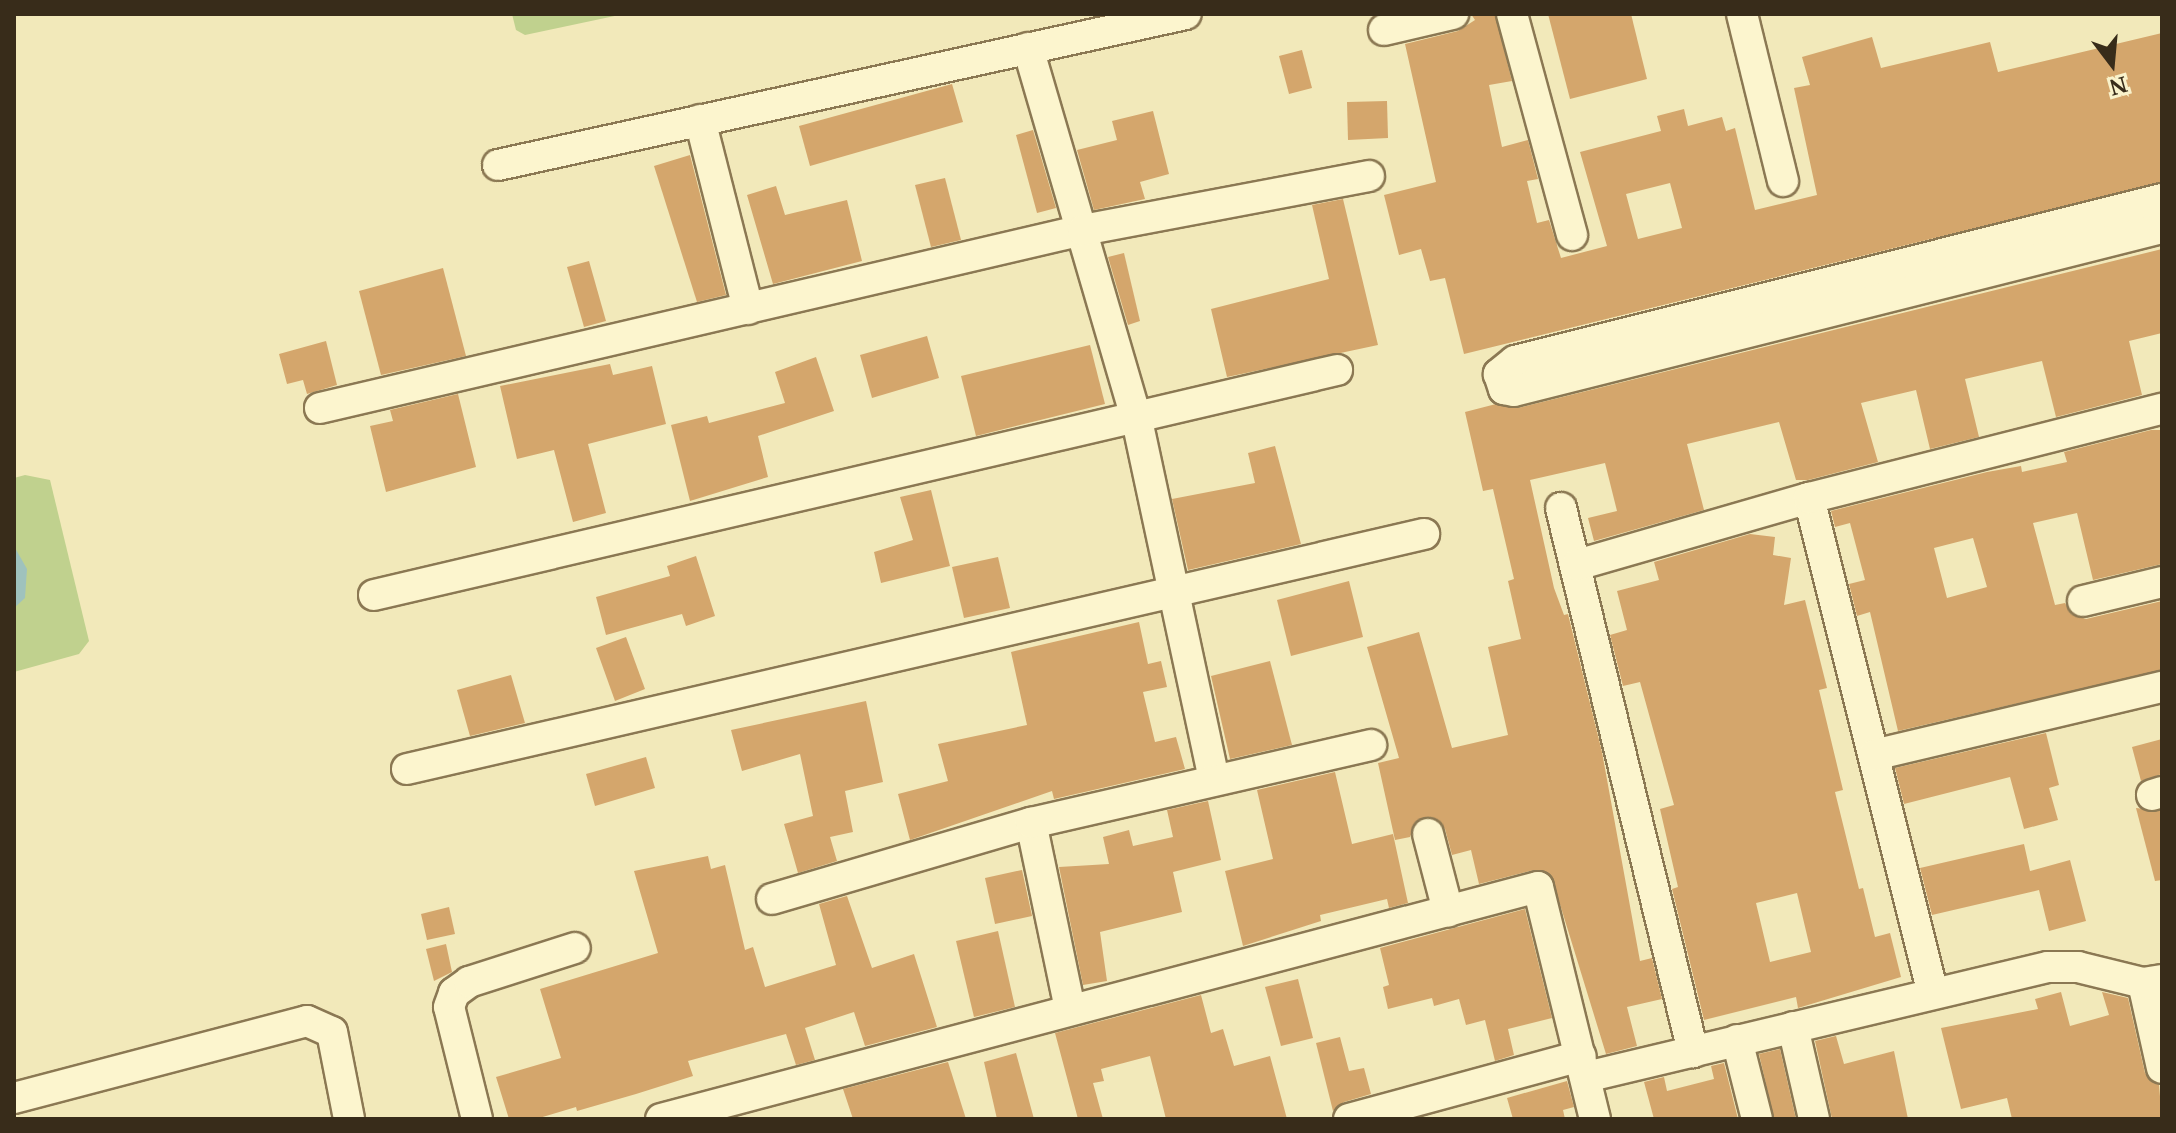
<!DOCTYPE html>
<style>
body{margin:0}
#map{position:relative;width:2176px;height:1133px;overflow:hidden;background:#f2e9ba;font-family:"Noto Serif",serif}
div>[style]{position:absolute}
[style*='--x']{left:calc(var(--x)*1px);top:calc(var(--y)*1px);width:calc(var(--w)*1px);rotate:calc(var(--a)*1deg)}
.green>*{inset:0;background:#c0d18e}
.water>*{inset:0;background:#9fc2bd}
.building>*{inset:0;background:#d4a66c}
.roads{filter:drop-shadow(2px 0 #8b7853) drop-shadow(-2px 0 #8b7853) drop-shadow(0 2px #8b7853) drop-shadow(0 -2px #8b7853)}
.minor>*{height:30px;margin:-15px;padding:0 15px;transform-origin:15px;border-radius:15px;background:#fcf5ce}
span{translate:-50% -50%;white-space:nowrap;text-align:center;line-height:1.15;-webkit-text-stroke:8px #f9f2cb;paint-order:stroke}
.frame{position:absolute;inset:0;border:16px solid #382c1a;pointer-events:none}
.north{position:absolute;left:2072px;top:24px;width:80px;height:80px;-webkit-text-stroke:6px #f9f2cb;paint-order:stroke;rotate:164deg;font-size:22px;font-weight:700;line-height:32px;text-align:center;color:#382c1a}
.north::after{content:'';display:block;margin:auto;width:28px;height:36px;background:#382c1a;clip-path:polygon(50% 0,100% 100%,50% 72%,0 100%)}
</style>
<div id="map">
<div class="green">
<i style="clip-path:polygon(512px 14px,624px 14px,525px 35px,516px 30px)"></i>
<i style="clip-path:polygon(25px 475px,50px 480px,89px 641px,79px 654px,14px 672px,14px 478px)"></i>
</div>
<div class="water">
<i style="clip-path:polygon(14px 546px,27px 569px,25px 598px,14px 608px)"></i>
</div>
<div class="building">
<i style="clip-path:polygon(evenodd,1471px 14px,1495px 14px,1512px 81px,1489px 85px,1502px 147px,1528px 140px,1538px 179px,1527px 181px,1537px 223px,1549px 220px,1561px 258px,1607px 246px,1580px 152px,1661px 131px,1657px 116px,1684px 109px,1688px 126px,1722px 117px,1726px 131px,1735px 128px,1755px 210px,1817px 195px,1794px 88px,1810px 85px,1802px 57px,1872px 37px,1881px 68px,1990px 42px,1998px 72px,2162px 33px,2162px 182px,1464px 354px,1445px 278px,1430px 281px,1421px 249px,1399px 255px,1384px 195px,1436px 182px,1405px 44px,1458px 31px,1475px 20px,1471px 14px,1670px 183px,1682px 228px,1638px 239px,1626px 194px,1670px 183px)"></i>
<i style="clip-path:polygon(1548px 14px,1631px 14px,1647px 79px,1570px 99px)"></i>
<i style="clip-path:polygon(1302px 50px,1312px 88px,1289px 94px,1279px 56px)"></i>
<i style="clip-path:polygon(952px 84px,963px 122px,810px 166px,799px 126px)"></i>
<i style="clip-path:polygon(1387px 101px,1388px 138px,1348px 140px,1347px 102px)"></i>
<i style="clip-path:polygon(1153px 111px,1169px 174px,1140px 182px,1145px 199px,1094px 210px,1077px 150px,1117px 140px,1112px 121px)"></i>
<i style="clip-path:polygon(1033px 130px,1056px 208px,1037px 213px,1016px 135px)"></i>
<i style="clip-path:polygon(690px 155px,726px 295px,697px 302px,654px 166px)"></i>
<i style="clip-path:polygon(945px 178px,961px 240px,931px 247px,915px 185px)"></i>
<i style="clip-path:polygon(776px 186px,785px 215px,847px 200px,862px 261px,773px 284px,747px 195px)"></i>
<i style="clip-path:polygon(1343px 199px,1378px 345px,1227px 377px,1211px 309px,1329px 279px,1312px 205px)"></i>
<i style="clip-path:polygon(2162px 249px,2162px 333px,2129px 341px,2142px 395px,2056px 417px,2042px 361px,1965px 379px,1979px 437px,1930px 449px,1916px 390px,1861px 403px,1878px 462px,1808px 480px,1796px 480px,1779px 422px,1687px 444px,1704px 510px,1594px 541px,1588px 518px,1617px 511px,1605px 463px,1530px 480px,1554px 588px,1564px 615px,1568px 614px,1602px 752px,1640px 961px,1652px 958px,1662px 999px,1627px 1007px,1637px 1046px,1606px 1054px,1551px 875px,1534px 870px,1479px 884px,1471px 850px,1452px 855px,1445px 829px,1432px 817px,1416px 821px,1410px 837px,1395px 840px,1378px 763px,1399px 758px,1367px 647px,1419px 632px,1452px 748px,1508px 735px,1488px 647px,1521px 639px,1508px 581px,1514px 579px,1493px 489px,1483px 491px,1465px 412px,1496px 404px,1518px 408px)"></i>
<i style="clip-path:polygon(1124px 253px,1140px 321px,1128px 325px,1108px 257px)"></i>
<i style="clip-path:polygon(589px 261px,606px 321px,584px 327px,567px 267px)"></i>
<i style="clip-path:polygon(443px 268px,466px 356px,381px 375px,359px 291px)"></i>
<i style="clip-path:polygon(927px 336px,939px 378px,872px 398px,860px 355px)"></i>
<i style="clip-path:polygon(326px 341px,337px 385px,307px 394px,303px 380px,287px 384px,279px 354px)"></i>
<i style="clip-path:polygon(1090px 345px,1105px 404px,976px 436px,961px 376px)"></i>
<i style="clip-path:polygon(816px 357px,834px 411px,758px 436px,768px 477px,690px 501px,671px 425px,707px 416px,709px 423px,785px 403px,775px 372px)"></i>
<i style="clip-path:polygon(610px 364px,613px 375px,652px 366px,666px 424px,588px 444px,606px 513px,573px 522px,554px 450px,517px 459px,500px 386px)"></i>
<i style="clip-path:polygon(458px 394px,476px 467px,386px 492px,370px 426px,393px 421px,390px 410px)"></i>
<i style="clip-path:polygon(evenodd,2151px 430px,2162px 430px,2162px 564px,2093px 580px,2077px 513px,2033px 523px,2055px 605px,2065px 603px,2071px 614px,2086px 619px,2162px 601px,2162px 670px,1898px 731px,1870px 612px,1857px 616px,1849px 584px,1865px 580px,1850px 523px,1835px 527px,1831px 511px,1987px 472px,2021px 466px,2022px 472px,2067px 462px,2064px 452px,2151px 430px,1973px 538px,1987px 587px,1947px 598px,1934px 548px,1973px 538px)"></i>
<i style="clip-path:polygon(1275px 446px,1301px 544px,1188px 570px,1172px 499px,1255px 483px,1248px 453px)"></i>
<i style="clip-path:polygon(931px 490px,950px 566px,881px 583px,874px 552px,913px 540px,900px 497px)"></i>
<i style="clip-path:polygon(evenodd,1750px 534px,1775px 537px,1773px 555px,1791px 558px,1784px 605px,1805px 600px,1827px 688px,1819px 690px,1843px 790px,1835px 792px,1859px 889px,1863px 888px,1875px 937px,1890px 933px,1901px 977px,1798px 1008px,1796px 997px,1704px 1020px,1672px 889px,1678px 887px,1660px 809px,1674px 805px,1640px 682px,1623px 686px,1610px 635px,1627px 630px,1617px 591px,1659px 580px,1654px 562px,1750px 534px,1797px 893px,1811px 952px,1770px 962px,1756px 903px,1797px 893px)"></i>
<i style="clip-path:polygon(696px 556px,715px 616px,686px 626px,682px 614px,606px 635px,596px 597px,670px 576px,667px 566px)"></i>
<i style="clip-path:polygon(998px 557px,1010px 608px,964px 618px,952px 567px)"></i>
<i style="clip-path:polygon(1349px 581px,1363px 637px,1291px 656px,1277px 600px)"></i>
<i style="clip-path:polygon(1139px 622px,1148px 664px,1161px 661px,1167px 687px,1143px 692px,1155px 742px,1176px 737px,1185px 769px,1054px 799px,1052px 791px,910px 840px,898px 794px,948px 781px,938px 744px,1027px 725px,1011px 652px)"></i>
<i style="clip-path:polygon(626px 637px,645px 689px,615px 701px,596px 648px)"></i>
<i style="clip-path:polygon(1270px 661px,1292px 745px,1230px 759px,1211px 676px)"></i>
<i style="clip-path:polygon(511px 675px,525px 723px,470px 736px,457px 690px)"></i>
<i style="clip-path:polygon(866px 701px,883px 782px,845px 791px,853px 832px,830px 837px,837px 861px,798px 873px,784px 824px,813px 816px,800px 754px,742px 771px,731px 730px)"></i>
<i style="clip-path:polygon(2046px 733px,2059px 785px,2049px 788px,2058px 820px,2024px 829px,2010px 777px,1904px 804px,1895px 768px)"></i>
<i style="clip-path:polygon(2162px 739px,2162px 774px,2141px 781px,2132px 747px)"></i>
<i style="clip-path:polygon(646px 757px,655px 788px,595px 806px,586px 774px)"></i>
<i style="clip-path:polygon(1335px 772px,1352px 844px,1393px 834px,1408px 903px,1389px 908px,1387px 899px,1320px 915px,1321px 921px,1243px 946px,1225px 871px,1273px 859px,1257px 790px)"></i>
<i style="clip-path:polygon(1208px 801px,1221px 860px,1173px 872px,1182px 912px,1100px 932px,1107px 981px,1083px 985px,1059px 867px,1109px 864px,1103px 837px,1129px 830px,1133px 846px,1173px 837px,1167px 810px)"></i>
<i style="clip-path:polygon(2136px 808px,2162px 811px,2162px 880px,2155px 881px)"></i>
<i style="clip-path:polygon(2024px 844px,2030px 871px,2070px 860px,2086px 921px,2049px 931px,2039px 890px,1932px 915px,1920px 868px)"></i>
<i style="clip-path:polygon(708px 856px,711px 869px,725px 865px,745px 950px,753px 947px,765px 987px,836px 965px,819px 904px,847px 896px,872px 968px,914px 954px,937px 1027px,865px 1046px,854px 1012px,805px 1028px,815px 1060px,796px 1065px,786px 1034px,688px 1061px,693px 1076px,636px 1094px,577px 1111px,576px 1107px,536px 1119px,509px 1119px,496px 1077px,561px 1058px,540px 989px,658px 953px,634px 871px)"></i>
<i style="clip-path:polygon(1022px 870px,1032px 916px,995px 924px,985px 878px)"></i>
<i style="clip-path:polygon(449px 907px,455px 934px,427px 940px,421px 914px)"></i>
<i style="clip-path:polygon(1525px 909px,1552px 1018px,1508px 1029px,1514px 1055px,1495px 1061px,1485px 1020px,1466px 1025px,1459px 999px,1434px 1006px,1432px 998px,1388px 1009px,1383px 987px,1389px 985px,1380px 948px)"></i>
<i style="clip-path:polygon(998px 931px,1015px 1007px,974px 1017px,956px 941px)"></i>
<i style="clip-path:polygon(446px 944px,452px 972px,434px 981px,426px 949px)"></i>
<i style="clip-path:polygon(1298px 979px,1313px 1038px,1281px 1046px,1265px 987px)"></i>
<i style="clip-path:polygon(2061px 992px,2070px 1026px,2109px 1015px,2102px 992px,2128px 998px,2145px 1073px,2159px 1085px,2162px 1119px,2012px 1119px,2007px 1098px,1961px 1109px,1941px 1028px,2038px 1009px,2035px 999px)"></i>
<i style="clip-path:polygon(1201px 995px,1211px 1033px,1223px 1029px,1234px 1066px,1270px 1056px,1287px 1119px,1166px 1119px,1150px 1056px,1101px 1069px,1104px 1081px,1093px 1083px,1103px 1119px,1078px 1119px,1055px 1033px)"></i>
<i style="clip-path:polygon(1836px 1036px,1844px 1064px,1894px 1051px,1908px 1119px,1832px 1119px,1815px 1041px)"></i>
<i style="clip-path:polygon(1340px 1037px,1349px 1071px,1364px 1068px,1371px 1094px,1344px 1102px,1333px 1111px,1316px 1043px)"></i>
<i style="clip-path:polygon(1780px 1049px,1796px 1119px,1774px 1119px,1759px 1054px)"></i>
<i style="clip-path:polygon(1016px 1053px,1034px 1119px,997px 1119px,984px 1062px)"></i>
<i style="clip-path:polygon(948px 1062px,966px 1119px,853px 1119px,843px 1089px)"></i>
<i style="clip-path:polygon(1724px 1063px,1738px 1119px,1654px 1119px,1644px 1082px,1664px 1077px,1667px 1091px,1714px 1079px,1711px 1066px)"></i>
<i style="clip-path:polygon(1567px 1081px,1574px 1107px,1563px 1110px,1565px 1119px,1513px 1119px,1507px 1098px)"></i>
</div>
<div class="roads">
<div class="minor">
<i style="--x:1512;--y:14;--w:229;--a:74.8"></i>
<i style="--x:1742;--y:14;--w:172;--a:76.2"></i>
<i style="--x:1384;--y:30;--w:71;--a:-13.1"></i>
<i style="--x:1028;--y:48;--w:388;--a:73.7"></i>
<i style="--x:1137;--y:420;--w:366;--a:77.9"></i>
<i style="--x:700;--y:120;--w:195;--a:75.7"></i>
<i style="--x:498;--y:165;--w:704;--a:-12.38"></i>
<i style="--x:2162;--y:199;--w:667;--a:165.94"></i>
<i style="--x:1515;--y:361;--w:21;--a:141"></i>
<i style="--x:1499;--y:374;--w:16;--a:72"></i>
<i style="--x:1504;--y:389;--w:10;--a:11"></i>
<i style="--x:1514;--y:391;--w:668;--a:-14.12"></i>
<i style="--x:320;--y:408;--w:783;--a:-13.13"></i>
<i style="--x:1083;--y:230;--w:291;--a:-10.7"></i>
<i style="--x:1809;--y:498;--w:507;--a:75.96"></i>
<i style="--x:1561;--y:508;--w:560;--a:76.36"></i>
<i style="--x:1577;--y:565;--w:241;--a:-16.1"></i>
<i style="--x:1809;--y:498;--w:364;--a:-14.2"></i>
<i style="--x:374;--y:595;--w:989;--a:-13.15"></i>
<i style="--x:2083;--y:601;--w:81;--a:-13.5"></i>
<i style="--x:1874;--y:755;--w:296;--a:-13.3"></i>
<i style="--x:407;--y:769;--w:1044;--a:-13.01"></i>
<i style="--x:2152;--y:795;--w:10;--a:-17"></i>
<i style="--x:1428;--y:834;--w:80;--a:75.4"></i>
<i style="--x:772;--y:899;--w:270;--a:-16.4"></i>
<i style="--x:2143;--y:983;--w:87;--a:77.4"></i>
<i style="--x:1070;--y:1009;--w:190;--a:-101.8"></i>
<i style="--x:1031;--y:823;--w:349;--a:-12.9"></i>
<i style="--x:1793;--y:1027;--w:94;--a:77.1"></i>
<i style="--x:1737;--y:1040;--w:81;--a:75.8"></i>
<i style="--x:1586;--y:1077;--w:475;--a:-13.4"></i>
<i style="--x:2048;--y:967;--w:30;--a:0"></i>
<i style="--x:2078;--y:967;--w:67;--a:13.8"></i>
<i style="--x:2143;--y:983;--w:19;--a:-9"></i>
<i style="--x:14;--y:1098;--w:303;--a:-14.7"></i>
<i style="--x:307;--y:1021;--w:27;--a:24"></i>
<i style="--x:332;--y:1032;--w:89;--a:78.9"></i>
<i style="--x:477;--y:1119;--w:115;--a:-104"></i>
<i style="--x:449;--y:1007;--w:15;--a:-70"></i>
<i style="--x:454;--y:993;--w:19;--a:-36"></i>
<i style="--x:469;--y:982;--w:111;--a:-17.8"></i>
<i style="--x:661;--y:1119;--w:907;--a:-14.82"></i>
<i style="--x:1538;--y:887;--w:239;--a:76.2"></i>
<i style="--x:1349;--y:1119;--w:240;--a:-15.2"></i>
</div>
</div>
<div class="frame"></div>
<div class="north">N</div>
</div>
